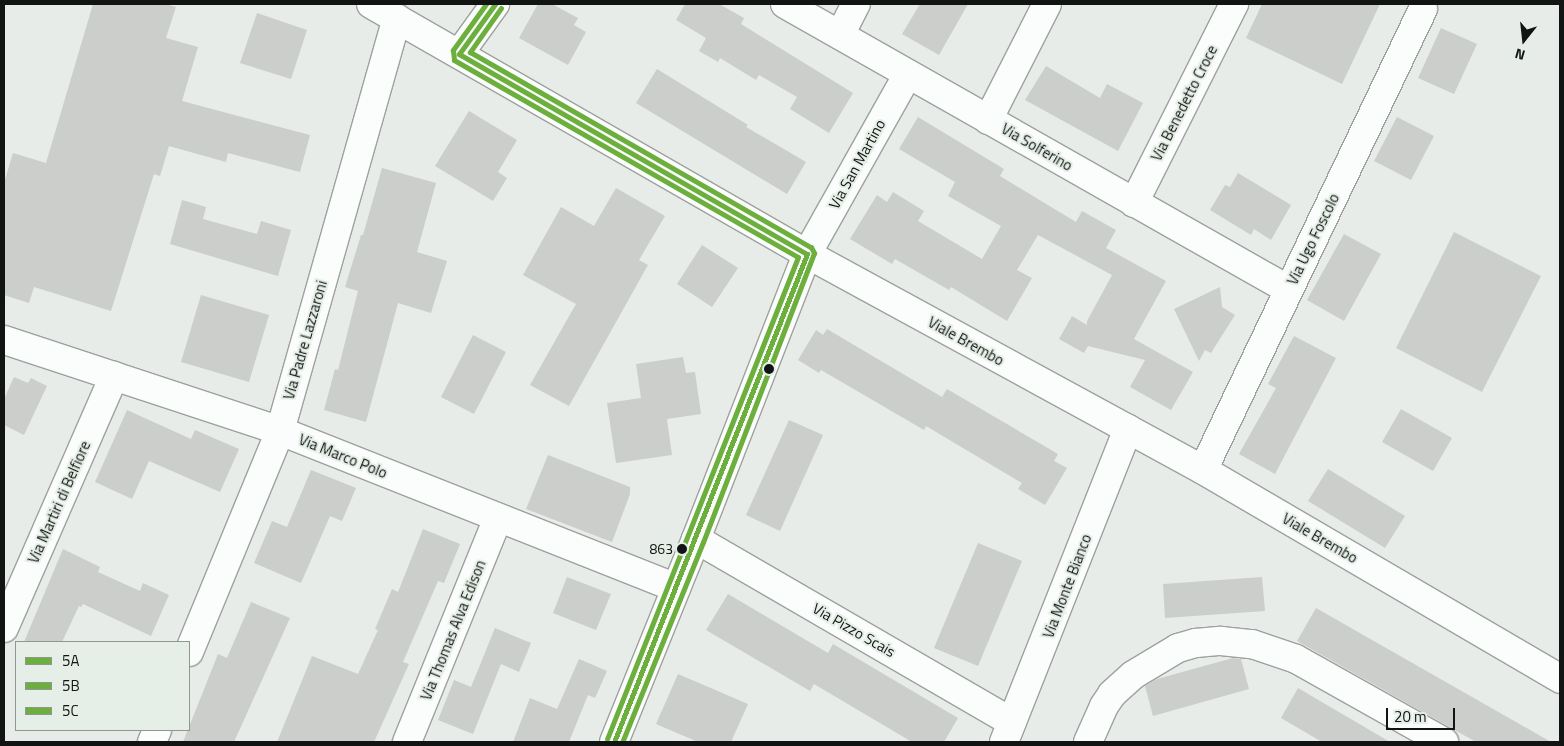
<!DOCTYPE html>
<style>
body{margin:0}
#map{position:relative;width:1564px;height:746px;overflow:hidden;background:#e7ece8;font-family:"Titillium Web",sans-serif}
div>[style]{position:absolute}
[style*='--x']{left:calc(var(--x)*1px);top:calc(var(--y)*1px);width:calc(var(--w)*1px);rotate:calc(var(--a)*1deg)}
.building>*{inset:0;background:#cbcecb}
.roads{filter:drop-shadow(1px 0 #9ea19e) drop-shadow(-1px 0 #9ea19e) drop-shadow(0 1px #9ea19e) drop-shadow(0 -1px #9ea19e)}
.minor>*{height:28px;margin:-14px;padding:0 14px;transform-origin:14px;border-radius:14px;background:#fbfcfc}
.bus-1>*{height:5px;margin:-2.5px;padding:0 2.5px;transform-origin:2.5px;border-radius:2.5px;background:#6caf3d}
.bus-2>*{height:5px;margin:-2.5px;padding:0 2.5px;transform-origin:2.5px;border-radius:2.5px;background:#6caf3d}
.bus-3>*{height:5px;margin:-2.5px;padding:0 2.5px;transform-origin:2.5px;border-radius:2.5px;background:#6caf3d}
.dots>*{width:14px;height:14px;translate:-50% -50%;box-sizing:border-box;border:2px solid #e5eee7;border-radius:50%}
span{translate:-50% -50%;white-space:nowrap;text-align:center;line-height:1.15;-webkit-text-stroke:4px #e5eee7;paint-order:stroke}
.bus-label{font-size:14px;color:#111412}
.right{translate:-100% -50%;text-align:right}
.street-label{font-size:15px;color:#111412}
.frame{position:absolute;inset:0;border:5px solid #111412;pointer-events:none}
.legend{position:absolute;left:15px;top:641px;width:175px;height:90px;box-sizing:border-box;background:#e5eee7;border:1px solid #909792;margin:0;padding:6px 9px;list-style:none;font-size:15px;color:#111412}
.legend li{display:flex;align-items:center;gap:10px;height:25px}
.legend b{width:25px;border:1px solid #909792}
.north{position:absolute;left:1499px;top:15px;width:50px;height:50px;-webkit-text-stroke:4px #e5eee7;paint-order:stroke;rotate:196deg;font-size:14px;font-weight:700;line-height:20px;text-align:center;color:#111412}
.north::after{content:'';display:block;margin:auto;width:18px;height:22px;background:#111412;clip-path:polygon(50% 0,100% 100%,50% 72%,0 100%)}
.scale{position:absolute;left:1386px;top:708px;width:69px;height:22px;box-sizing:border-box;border:2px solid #111412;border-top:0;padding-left:6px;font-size:15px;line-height:18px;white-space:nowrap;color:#111412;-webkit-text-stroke:4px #e5eee7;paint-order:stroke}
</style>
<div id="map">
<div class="building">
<i style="clip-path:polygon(93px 4px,165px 4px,176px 7px,166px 38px,198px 47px,182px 101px,310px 135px,300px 172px,228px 153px,226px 162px,169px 146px,160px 176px,154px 174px,111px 311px,34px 287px,29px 303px,4px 295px,4px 183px,13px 153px,46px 163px)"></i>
<i style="clip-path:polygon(538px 4px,552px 4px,578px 18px,574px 25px,586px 32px,568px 65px,519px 38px)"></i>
<i style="clip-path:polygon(685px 4px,719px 4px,744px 18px,741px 24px,853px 93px,829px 133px,790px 109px,797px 97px,759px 75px,756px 80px,720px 58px,718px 62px,699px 51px,706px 38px,676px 20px)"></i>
<i style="clip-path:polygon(920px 4px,968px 4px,939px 55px,902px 34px)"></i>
<i style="clip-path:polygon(1262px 4px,1380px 4px,1342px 84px,1246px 38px)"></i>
<i style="clip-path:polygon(257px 13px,307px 30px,291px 79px,240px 63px)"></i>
<i style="clip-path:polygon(1441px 28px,1477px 44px,1454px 94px,1418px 78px)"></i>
<i style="clip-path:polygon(1046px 66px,1100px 98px,1107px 84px,1143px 103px,1118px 151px,1025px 100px)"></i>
<i style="clip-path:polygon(657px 69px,748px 125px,746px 127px,806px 162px,787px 194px,636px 103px)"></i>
<i style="clip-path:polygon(469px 111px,517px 140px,498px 172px,507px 178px,493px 201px,435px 166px)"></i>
<i style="clip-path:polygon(918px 117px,1004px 169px,1000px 176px,1076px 222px,1082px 211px,1116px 230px,1106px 248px,1166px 281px,1134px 339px,1193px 372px,1171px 410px,1130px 387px,1145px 360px,1088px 346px,1084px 353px,1059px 339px,1072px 316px,1087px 325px,1087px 321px,1112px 275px,1038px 235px,1017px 270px,1032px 278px,1007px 321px,951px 287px,949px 290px,895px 259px,892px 264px,850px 239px,877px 195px,887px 202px,893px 192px,924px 211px,918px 221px,982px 259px,1001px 226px,948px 196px,955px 182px,899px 149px)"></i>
<i style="clip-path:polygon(1397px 117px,1434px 136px,1411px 180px,1374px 161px)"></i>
<i style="clip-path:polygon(382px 168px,436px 183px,417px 252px,447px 261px,431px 313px,398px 303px,366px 422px,324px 410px,335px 369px,338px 370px,358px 291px,345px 287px,361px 235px,363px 235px)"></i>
<i style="clip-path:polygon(1238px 173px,1291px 205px,1271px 240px,1254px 229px,1251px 235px,1210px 210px,1225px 185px,1230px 187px)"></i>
<i style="clip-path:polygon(616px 188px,665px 216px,639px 260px,648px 265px,569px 406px,530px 385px,576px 304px,523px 275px,561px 207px,594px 226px)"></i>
<i style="clip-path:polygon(182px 200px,206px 207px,203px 219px,257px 234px,261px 221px,291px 230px,278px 276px,170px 244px)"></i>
<i style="clip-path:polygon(1454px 232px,1541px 276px,1482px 392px,1396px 348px)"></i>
<i style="clip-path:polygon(1344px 234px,1381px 254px,1344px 321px,1307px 300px)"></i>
<i style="clip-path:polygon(702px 245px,738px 268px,712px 307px,677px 284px)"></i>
<i style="clip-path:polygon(1220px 287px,1222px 307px,1235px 315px,1211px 353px,1205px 350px,1199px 361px,1174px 309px)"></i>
<i style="clip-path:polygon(201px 295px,269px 315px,249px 382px,181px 362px)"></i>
<i style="clip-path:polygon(827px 329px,942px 397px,947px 389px,1058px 454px,1054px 461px,1067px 468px,1045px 505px,1018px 489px,1022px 483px,926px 426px,924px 430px,821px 370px,819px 373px,798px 360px,816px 330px,823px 335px)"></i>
<i style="clip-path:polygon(473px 335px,506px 352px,474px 414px,441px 397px)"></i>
<i style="clip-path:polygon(1294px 336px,1336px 358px,1275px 474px,1239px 454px,1276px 388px,1268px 384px)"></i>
<i style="clip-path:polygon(683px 357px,686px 373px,695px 372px,701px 414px,667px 419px,672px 455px,616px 463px,607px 403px,641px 398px,636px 364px)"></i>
<i style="clip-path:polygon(14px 377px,28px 383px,31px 378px,47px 386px,24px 435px,4px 425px,4px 399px)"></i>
<i style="clip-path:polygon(1401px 409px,1452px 438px,1433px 471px,1382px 442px)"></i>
<i style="clip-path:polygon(127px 410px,191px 439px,195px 430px,239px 449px,220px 492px,149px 461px,132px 499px,95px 482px)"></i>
<i style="clip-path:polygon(789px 420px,823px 435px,780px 531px,746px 515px)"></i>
<i style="clip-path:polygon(548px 455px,630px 487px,630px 494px,612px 542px,526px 509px)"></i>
<i style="clip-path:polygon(1328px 469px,1405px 516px,1385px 548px,1308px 501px)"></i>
<i style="clip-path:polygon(311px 470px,356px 488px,342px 521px,330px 516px,301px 583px,254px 563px,272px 521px,287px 527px)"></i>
<i style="clip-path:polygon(423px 529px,460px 544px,444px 583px,438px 581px,403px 662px,409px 664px,374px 742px,277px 742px,312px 656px,358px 674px,378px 630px,375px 629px,392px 589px,398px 592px)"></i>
<i style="clip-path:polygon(978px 543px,1022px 561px,978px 666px,934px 648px)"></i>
<i style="clip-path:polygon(63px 549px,100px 567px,98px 572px,140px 591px,143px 583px,169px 595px,151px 636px,83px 604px,81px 607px,79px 606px,62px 642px,24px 642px)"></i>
<i style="clip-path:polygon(567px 577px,611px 594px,596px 630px,553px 613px)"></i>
<i style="clip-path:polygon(1262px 577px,1265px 611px,1165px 618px,1163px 584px)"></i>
<i style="clip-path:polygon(728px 594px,828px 653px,833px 644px,958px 718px,944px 742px,912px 742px,814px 684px,810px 691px,706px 630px)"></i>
<i style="clip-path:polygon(251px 602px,290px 618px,234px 742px,183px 742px,218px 654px,227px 658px)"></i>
<i style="clip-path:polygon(1316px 608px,1551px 742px,1476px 742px,1297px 641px)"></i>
<i style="clip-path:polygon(495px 628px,531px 643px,519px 672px,501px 664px,473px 734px,438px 720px,454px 680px,471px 687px)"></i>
<i style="clip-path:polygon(1233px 658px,1241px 659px,1249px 689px,1153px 716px,1145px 686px,1157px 679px)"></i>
<i style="clip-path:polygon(579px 659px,607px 671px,595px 698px,588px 695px,569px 742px,513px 742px,530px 698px,557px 709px)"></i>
<i style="clip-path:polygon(678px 674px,748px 704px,731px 742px,698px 742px,656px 724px)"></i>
<i style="clip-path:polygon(1298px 688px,1390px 742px,1322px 742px,1281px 718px)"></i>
</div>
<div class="roads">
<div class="minor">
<i style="--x:371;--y:4;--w:503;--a:29.83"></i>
<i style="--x:807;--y:254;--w:451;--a:28.6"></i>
<i style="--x:1203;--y:470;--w:414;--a:30.3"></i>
<i style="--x:785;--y:4;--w:579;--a:29.57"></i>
<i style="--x:840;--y:35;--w:35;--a:-63"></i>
<i style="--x:459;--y:54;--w:62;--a:-54.2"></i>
<i style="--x:988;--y:120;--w:130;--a:-63"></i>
<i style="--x:1134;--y:203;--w:223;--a:-63.3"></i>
<i style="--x:4;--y:340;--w:291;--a:18.2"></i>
<i style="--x:280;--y:431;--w:426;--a:21.6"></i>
<i style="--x:1203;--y:470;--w:511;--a:-64.49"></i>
<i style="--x:696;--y:539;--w:365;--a:30.1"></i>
<i style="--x:4;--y:628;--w:275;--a:-66.4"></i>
<i style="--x:189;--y:652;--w:239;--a:-67.6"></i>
<i style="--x:280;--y:431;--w:429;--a:-74.2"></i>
<i style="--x:152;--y:742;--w:13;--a:-67"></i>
<i style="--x:407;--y:742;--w:242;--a:-67.9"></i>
<i style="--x:614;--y:742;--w:219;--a:-68"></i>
<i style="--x:696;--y:539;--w:306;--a:-68.7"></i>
<i style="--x:807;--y:254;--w:206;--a:-60.7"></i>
<i style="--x:1004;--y:742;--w:337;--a:-68.4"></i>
<i style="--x:1088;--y:742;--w:39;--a:-66"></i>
<i style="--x:1104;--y:706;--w:14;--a:-56"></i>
<i style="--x:1112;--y:694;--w:28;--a:-42"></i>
<i style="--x:1133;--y:675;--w:52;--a:-31"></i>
<i style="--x:1178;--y:648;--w:19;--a:-16"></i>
<i style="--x:1196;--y:643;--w:25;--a:-5"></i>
<i style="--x:1221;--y:641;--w:31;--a:6"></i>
<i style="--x:1252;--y:644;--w:46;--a:18.8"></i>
<i style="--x:1296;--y:659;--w:170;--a:29.3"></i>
</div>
</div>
<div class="bus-1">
<i style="--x:459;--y:54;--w:401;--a:29.9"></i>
<i style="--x:459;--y:54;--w:62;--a:-54.2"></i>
<i style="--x:614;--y:742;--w:525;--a:-68.42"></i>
</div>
<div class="bus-2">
<i style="--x:486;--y:4;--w:57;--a:125.7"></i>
<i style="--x:453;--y:50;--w:10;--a:84"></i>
<i style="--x:454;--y:60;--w:396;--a:29.8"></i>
<i style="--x:798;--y:257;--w:518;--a:111.62"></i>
</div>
<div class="bus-3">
<i style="--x:501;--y:8;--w:54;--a:125.2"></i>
<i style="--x:470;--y:52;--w:393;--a:29.8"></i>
<i style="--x:811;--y:247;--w:7;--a:63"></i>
<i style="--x:814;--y:253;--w:310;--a:111"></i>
<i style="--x:703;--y:542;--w:216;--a:112"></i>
</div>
<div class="dots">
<i style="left:769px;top:369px;background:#111412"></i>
<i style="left:682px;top:549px;background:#111412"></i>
</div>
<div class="bus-label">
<span class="right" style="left:673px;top:549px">863</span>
</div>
<div class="street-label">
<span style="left:1184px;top:103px;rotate:-63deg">Via Benedetto Croce</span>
<span style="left:1037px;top:147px;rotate:30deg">Via Solferino</span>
<span style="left:857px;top:164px;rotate:-61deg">Via San Martino</span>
<span style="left:1313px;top:239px;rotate:-64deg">Via Ugo Foscolo</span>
<span style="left:305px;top:340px;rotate:-74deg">Via Padre Lazzaroni</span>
<span style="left:966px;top:341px;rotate:29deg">Viale Brembo</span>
<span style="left:343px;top:456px;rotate:22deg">Via Marco Polo</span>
<span style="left:59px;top:502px;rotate:-66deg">Via Martiri di Belfiore</span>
<span style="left:1320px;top:538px;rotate:30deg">Viale Brembo</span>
<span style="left:1067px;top:586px;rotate:-69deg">Via Monte Bianco</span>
<span style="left:453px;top:630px;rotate:-68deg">Via Thomas Alva Edison</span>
<span style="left:854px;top:630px;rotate:30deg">Via Pizzo Scais</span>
</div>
<div class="frame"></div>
<ul class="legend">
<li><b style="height:6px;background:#6caf3d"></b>5A</li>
<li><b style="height:6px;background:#6caf3d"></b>5B</li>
<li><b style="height:6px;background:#6caf3d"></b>5C</li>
</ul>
<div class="north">N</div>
<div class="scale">20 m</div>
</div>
